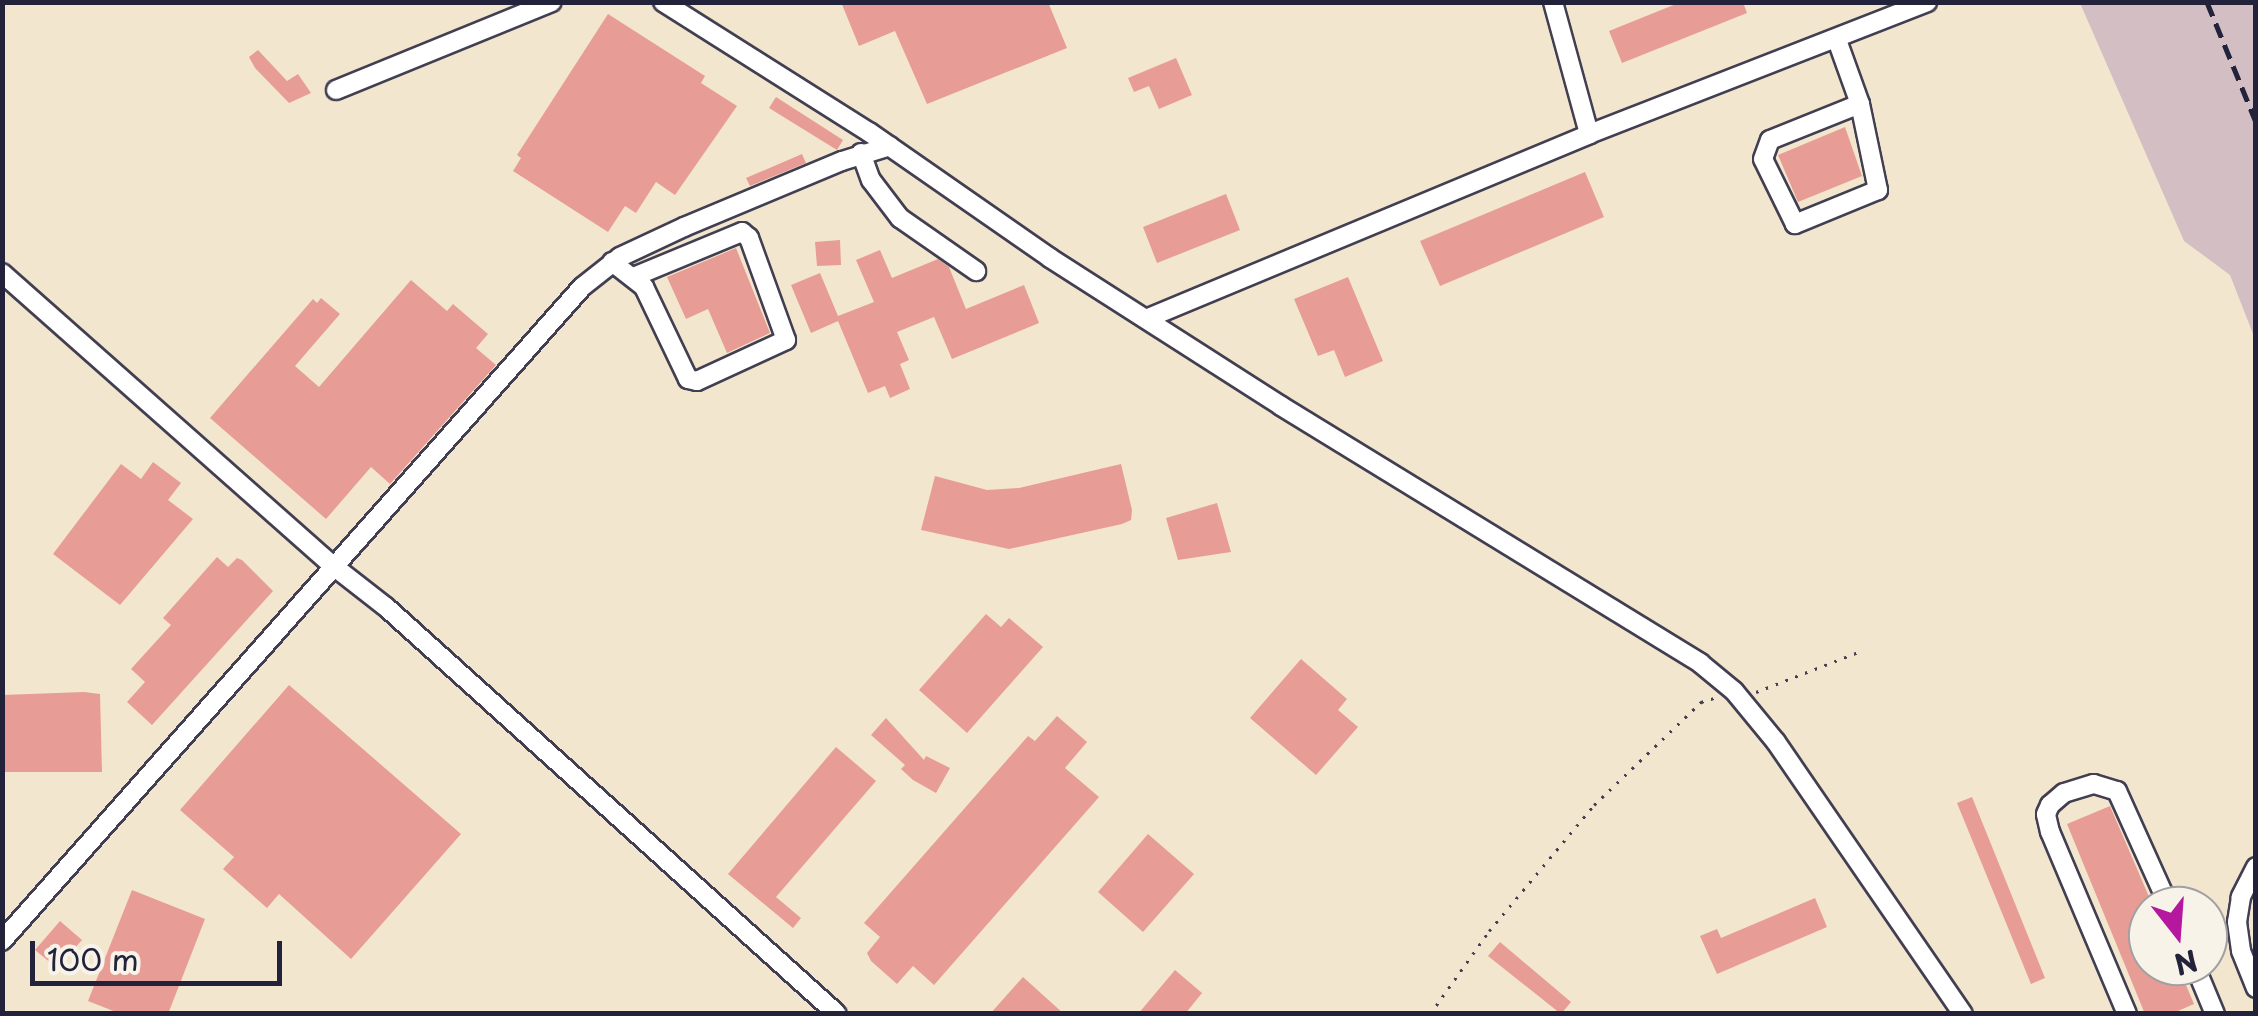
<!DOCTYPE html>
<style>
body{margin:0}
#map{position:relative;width:2258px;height:1016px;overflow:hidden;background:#f3e6ce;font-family:"Playpen Sans",sans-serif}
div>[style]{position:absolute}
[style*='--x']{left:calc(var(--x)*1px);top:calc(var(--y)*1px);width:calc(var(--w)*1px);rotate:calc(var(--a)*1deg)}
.industrial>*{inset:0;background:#d2bec3}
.building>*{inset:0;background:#e79d95}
.path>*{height:2.5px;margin-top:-1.25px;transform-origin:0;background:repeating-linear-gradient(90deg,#413f51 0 2.5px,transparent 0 10.5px)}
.roads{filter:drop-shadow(2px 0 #413f51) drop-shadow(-2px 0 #413f51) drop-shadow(0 2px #413f51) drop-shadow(0 -2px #413f51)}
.minor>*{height:18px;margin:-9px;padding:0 9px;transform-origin:9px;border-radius:9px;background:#fff}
.rail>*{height:5px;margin-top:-2.5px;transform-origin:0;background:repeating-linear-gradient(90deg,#22223b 0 15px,transparent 0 23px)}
span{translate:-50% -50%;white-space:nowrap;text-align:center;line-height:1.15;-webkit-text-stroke:8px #f7f3e8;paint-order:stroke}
.frame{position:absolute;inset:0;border:5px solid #22223b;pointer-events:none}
.north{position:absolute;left:2128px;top:886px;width:100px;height:100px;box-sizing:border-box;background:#f7f3e8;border:2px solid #a29fa3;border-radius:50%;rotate:163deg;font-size:28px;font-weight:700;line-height:40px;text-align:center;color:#22223b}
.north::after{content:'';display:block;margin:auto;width:35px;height:45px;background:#b5179e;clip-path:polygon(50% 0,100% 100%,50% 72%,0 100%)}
.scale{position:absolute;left:30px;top:941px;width:252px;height:45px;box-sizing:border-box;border:5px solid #22223b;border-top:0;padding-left:12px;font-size:30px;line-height:35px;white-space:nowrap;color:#22223b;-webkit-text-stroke:8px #f7f3e8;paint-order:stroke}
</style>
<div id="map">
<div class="industrial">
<i style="clip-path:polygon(2080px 3px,2255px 3px,2255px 339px,2230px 275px,2184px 241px)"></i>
</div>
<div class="building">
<i style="clip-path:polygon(841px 2px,1048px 2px,1067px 48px,927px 104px,895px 31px,859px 46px)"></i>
<i style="clip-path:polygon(1681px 2px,1743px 2px,1747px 13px,1622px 63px,1609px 31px)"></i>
<i style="clip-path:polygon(608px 14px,705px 76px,701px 83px,737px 106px,675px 195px,656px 182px,636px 213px,625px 206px,608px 232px,513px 171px,521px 158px,517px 155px)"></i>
<i style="clip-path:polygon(258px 50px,287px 81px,298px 74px,311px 93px,289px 103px,255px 68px,249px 57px)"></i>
<i style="clip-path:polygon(1176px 58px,1192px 95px,1159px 109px,1149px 86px,1134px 92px,1128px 78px)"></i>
<i style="clip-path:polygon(776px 97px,843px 140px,837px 150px,769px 108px)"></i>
<i style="clip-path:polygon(1845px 127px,1862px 176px,1798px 202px,1778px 155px)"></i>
<i style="clip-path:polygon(802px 154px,806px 163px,750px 186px,746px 178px)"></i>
<i style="clip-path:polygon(1585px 172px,1604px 217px,1440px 286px,1420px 241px)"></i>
<i style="clip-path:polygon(1226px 194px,1240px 230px,1157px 263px,1143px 227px)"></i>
<i style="clip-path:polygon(840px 240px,841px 265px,817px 266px,815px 242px)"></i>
<i style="clip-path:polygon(736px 248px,770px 333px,727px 353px,708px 309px,686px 319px,667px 277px)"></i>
<i style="clip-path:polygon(880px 250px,892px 278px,938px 259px,949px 267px,966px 309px,1024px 285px,1039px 323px,952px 359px,934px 317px,897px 332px,909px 360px,900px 364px,910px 389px,890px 398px,885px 386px,868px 393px,838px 321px,811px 333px,791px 285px,820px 273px,838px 316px,874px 302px,856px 260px)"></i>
<i style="clip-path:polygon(1348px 277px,1383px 361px,1345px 377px,1334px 350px,1318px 356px,1294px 299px)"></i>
<i style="clip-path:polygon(411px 280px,447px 311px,453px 304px,488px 334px,476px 348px,496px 365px,390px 484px,371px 467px,326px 519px,210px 418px,313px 299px,317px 303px,321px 298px,340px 314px,295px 366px,319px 387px)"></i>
<i style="clip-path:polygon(153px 462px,181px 483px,168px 500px,193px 519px,120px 605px,53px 554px,121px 464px,141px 479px)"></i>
<i style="clip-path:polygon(1121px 464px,1132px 510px,1131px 520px,1122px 524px,1009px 549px,921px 530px,935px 476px,987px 490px,1019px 488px)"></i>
<i style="clip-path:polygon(1217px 503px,1231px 552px,1178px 560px,1166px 518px)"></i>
<i style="clip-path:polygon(217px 557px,228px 567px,237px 558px,242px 560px,273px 591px,152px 725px,127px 702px,145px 682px,131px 669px,171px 625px,163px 618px)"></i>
<i style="clip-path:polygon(986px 614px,1001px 627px,1009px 618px,1043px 647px,967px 733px,919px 690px)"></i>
<i style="clip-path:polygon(1301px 659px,1347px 699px,1338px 710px,1358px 727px,1316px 775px,1250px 718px)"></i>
<i style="clip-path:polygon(289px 685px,461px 834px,351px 959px,279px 894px,267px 908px,223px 869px,234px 857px,180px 810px)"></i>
<i style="clip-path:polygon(84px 692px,100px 694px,102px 772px,2px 772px,2px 695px)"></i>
<i style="clip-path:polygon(1057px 716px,1087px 742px,1065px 768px,1099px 797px,934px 985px,913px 966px,897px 984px,871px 961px,867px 953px,880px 937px,864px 923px,1028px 736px,1035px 741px)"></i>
<i style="clip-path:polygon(886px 718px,924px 760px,926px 756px,950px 768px,936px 793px,913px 780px,901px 769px,905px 765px,871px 735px)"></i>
<i style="clip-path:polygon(836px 747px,876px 781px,776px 897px,801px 918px,793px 928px,728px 874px)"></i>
<i style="clip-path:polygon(1972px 797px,2045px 978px,2031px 984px,1957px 803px)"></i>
<i style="clip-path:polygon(2110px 806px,2153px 906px,2148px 906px,2148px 966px,2178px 966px,2194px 1004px,2171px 1014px,2145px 1014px,2067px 824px)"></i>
<i style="clip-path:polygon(1148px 834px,1194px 874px,1143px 932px,1098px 892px)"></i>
<i style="clip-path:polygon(132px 890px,205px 919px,168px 1014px,121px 1014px,88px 1001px)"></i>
<i style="clip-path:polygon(1815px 898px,1827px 927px,1717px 974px,1700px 936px,1717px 929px,1721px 938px)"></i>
<i style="clip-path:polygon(60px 921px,82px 940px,57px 968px,35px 950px)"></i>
<i style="clip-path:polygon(1500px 942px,1571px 1002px,1561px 1014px,1488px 956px)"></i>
<i style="clip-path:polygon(1175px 970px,1202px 993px,1185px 1014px,1138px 1014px)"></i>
<i style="clip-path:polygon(1023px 977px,1064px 1014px,990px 1014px)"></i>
</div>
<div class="path">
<i style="--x:1756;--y:692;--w:113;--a:-21.3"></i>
<i style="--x:1430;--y:1014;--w:102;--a:-54.6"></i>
<i style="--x:1489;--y:931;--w:164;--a:-50.2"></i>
<i style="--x:1594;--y:805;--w:149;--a:-43.9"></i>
<i style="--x:1701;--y:702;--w:14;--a:-17"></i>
</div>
<div class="roads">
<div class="minor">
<i style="--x:663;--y:2;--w:244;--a:32.3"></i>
<i style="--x:869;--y:132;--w:221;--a:34.8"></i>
<i style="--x:1050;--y:258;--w:274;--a:32.6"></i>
<i style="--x:1281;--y:406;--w:492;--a:31.5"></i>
<i style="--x:1700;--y:663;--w:44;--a:39.5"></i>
<i style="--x:1734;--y:691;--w:66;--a:50.5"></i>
<i style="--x:1776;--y:742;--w:330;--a:55.5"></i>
<i style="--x:1553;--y:2;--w:137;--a:74.7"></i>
<i style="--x:1837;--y:40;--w:68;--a:70.2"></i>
<i style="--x:1860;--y:104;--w:88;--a:78.2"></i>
<i style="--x:1878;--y:190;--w:90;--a:157.7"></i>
<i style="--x:1795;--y:224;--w:72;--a:-116.2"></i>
<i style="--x:1763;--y:159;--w:20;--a:-70"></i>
<i style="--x:1770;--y:140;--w:97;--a:-21.8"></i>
<i style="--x:336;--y:90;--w:233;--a:-22.2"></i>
<i style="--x:861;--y:153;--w:29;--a:70"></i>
<i style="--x:871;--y:180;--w:48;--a:52.7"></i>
<i style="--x:900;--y:218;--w:93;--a:34.9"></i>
<i style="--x:612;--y:262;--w:41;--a:38"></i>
<i style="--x:644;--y:287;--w:102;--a:64.4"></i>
<i style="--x:688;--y:379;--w:9;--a:13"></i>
<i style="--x:697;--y:381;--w:98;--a:-24.7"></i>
<i style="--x:786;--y:340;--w:109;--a:-109.9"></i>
<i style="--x:749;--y:238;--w:9;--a:-139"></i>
<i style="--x:742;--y:232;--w:115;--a:157.5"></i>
<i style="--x:2;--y:273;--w:441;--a:41.5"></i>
<i style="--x:332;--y:565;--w:68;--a:37.9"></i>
<i style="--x:386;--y:607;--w:607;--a:42.06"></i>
<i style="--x:1148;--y:318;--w:478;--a:-22.6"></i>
<i style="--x:1589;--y:134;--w:363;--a:-21.3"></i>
<i style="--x:2256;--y:867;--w:34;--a:117"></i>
<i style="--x:2241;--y:897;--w:25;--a:99"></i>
<i style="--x:2237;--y:922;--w:29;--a:82"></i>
<i style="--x:2241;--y:951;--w:40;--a:68"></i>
<i style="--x:2;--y:941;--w:874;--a:-48.43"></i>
<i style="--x:582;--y:287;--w:48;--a:-38.3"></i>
<i style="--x:620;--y:257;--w:71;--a:-25.1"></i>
<i style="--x:684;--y:227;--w:171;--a:-22.7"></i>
<i style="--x:842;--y:161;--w:50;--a:-17.4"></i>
<i style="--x:2195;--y:966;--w:52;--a:67.4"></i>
<i style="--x:2127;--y:1014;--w:198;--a:-112.9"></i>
<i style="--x:2050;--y:832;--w:18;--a:-103"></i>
<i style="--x:2046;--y:814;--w:10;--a:-66"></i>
<i style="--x:2050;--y:805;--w:18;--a:-41"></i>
<i style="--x:2064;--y:793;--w:31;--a:-17"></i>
<i style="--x:2094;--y:784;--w:24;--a:17"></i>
<i style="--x:2117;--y:791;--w:126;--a:65.7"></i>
</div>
</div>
<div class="rail">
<i style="--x:2207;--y:2;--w:130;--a:67.8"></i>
</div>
<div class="frame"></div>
<div class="north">N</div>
<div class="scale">100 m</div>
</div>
